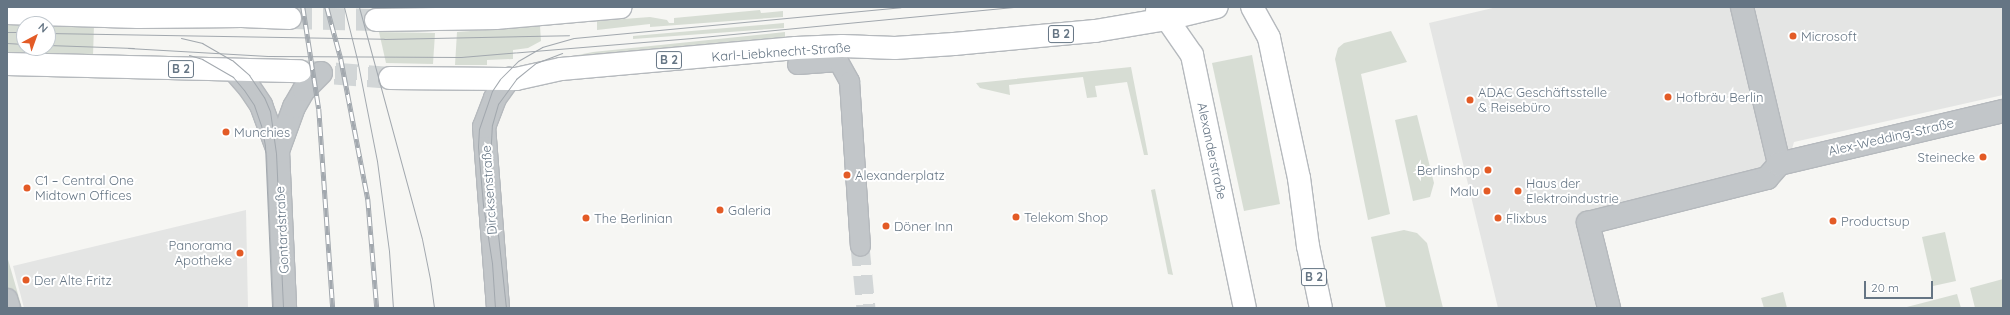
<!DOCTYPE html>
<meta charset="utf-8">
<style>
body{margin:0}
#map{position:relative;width:2010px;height:315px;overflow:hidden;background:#f6f6f3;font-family:Quicksand,sans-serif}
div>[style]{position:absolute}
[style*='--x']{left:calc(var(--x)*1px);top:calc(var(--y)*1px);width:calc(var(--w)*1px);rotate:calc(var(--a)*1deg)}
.built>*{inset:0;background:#e4e5e4}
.green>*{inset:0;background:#d7ddd4}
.pedestrian-tunnel>*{height:19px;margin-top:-9.5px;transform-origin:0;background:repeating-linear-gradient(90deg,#d2d6d7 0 19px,transparent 0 29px)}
.primary-tunnel>*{height:22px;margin-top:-11px;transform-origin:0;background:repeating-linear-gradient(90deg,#d2d6d7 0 22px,transparent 0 33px)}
.roads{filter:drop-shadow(1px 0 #b5b9bd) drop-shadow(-1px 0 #b5b9bd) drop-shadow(0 1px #b5b9bd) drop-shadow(0 -1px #b5b9bd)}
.pedestrian>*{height:19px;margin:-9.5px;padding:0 9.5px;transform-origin:9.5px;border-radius:9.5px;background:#c2c6c9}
.minor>*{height:22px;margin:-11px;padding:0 11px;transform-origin:11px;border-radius:11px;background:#c2c6c9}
.primary>*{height:22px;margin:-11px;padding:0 11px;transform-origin:11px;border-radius:11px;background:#fff}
.tram>*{height:1px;margin:-0.5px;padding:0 0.5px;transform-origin:0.5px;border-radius:0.5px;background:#a2a8ae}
.rail>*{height:4.5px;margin-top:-2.25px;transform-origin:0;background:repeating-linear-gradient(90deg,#fff 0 9px,#a2a8ae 0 18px);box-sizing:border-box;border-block:1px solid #a2a8ae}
.dots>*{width:11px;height:11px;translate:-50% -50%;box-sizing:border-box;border:2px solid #fff;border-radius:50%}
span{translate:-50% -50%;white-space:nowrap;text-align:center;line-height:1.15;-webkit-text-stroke:4px #fff;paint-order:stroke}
.shield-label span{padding:1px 3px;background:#fff;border:1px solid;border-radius:3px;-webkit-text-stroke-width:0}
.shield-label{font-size:12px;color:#657584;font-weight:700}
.poi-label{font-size:13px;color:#657584}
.left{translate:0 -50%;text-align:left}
.right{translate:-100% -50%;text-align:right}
.street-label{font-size:13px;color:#657584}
.frame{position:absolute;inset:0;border:8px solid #657584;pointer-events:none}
.north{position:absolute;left:16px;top:16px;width:40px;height:40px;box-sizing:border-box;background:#fff;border:1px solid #c1c8ce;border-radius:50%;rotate:41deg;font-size:11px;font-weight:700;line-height:16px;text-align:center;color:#657584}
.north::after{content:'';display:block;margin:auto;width:14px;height:18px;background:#e35b26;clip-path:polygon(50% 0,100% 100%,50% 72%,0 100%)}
.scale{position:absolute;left:1864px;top:281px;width:69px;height:18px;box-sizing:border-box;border:2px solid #657584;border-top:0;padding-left:5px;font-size:12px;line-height:14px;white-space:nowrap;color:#657584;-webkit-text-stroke:3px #fff;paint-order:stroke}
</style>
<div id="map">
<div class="built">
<i style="clip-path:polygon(1497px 7px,1734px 7px,1769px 159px,1759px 174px,1581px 216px,1603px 308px,1498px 308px,1429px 23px)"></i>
<i style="clip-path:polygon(1748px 7px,2003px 7px,2003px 95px,1794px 142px,1792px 149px,1783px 151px)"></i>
<i style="clip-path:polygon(246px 210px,248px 308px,24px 308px,13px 266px)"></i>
</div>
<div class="green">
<i style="clip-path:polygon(760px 10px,761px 13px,783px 11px,783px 17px,650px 27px,650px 24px,597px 30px,597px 21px,650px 17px,667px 20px,669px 23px,674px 23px,674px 18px)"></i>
<i style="clip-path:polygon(evenodd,7px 22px,94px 25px,93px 56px,7px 54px,7px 22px,24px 24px,48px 24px,48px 48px,24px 48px,24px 24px)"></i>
<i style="clip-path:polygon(784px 23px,784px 28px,633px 39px,633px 36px)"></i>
<i style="clip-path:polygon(540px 26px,541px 41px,528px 48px,513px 50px,513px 59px,487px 60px,487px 65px,455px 65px,457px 32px)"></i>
<i style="clip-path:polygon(1391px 31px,1407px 62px,1361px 74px,1390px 214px,1368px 220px,1335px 59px,1338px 48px,1344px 43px)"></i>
<i style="clip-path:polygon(379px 32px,435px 33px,433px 64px,386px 63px)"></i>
<i style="clip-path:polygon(785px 32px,785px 40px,552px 64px,568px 57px,593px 52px)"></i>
<i style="clip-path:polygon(1252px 55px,1280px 204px,1244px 211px,1212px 63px)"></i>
<i style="clip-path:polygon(1131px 67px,1148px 155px,1144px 155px,1127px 82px,1095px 86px,1097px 97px,1087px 98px,1083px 77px,1009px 85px,1010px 95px,980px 88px,976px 83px)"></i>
<i style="clip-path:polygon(1417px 115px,1434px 183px,1430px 197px,1413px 201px,1395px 120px)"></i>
<i style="clip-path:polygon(1155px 189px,1173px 275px,1168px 274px,1151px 190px)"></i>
<i style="clip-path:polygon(1404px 230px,1417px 233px,1427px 243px,1443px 308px,1386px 308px,1371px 237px)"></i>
<i style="clip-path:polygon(1945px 232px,1956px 281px,1933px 286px,1922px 237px)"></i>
<i style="clip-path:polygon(7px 256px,22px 308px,7px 308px)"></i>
<i style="clip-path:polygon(2003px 279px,2003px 308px,1975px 308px,1970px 288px)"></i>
<i style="clip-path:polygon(1783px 292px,1787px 308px,1764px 308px,1761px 298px)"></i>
<i style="clip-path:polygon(1957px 294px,1961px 308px,1903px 308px)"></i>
</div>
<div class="pedestrian-tunnel">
<i style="--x:860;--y:246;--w:62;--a:84.5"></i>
</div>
<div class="primary-tunnel">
<i style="--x:290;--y:18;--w:86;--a:1.3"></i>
<i style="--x:302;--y:71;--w:88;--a:4.5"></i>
</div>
<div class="roads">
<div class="pedestrian">
<i style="--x:797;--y:64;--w:41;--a:-4.2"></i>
<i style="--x:838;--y:61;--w:23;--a:61"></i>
<i style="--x:849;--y:81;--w:165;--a:86.2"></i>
<i style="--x:7;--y:298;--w:10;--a:73"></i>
</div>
<div class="minor">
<i style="--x:1742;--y:7;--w:161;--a:76.7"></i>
<i style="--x:234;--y:70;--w:23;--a:49"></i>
<i style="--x:249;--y:87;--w:22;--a:56"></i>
<i style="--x:261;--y:105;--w:49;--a:69.7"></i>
<i style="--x:278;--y:151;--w:157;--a:87.4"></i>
<i style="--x:278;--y:151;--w:47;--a:-70"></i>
<i style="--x:294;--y:107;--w:20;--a:-60"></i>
<i style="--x:304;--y:90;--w:24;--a:-45"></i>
<i style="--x:498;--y:308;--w:182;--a:-94.4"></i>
<i style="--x:484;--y:127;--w:31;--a:-69"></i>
<i style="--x:495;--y:98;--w:24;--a:-54"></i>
<i style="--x:1609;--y:308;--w:88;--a:-103.9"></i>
<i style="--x:1588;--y:223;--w:185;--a:-14.1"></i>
<i style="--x:1767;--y:178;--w:18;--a:-49"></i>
<i style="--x:1779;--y:164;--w:230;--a:-13.3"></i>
</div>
<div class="primary">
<i style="--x:1252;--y:7;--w:35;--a:61"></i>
<i style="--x:1269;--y:38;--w:19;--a:78"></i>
<i style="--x:1273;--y:57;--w:124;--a:77.9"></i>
<i style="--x:1299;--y:178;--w:69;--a:82.5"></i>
<i style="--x:1308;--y:246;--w:63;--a:78.2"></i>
<i style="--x:1157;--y:10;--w:13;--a:42"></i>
<i style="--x:1167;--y:19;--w:44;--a:55.2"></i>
<i style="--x:1192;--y:55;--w:258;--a:78.2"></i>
<i style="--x:7;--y:13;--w:131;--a:1.7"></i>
<i style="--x:138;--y:17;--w:104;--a:-0.6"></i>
<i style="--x:242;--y:16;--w:48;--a:2.4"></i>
<i style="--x:376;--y:20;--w:120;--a:-1"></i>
<i style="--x:496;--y:18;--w:125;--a:-5"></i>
<i style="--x:7;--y:64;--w:293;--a:1.4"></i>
<i style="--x:390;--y:78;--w:126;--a:0.5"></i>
<i style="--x:516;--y:79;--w:46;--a:-12.5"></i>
<i style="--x:561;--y:69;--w:236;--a:-5.1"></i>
<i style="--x:796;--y:48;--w:46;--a:-2.5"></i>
<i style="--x:842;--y:46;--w:53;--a:2.2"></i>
<i style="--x:895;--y:48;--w:59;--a:-3.9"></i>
<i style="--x:954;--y:44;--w:142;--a:-5.3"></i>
<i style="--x:1095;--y:31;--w:73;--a:-9.5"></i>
<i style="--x:1167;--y:19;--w:51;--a:-13.5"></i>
</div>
</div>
<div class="tram">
<i style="--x:344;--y:7;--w:54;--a:76"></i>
<i style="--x:357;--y:59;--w:104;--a:78.9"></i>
<i style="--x:377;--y:161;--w:91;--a:82.4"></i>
<i style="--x:389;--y:251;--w:57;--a:86"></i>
<i style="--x:359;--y:7;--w:240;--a:74.8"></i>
<i style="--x:422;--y:239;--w:41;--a:78.7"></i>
<i style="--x:430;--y:279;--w:29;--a:82"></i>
<i style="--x:7;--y:32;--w:17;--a:0"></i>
<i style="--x:48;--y:33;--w:336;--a:1"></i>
<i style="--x:384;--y:39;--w:185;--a:-1.2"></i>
<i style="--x:181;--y:38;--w:22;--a:13"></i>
<i style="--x:202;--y:43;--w:34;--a:30"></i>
<i style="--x:232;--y:60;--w:23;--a:41"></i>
<i style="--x:249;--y:75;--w:27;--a:56"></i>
<i style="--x:264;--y:97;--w:15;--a:67"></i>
<i style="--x:270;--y:111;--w:42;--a:81.9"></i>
<i style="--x:276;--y:153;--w:155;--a:87.4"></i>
<i style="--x:7;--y:43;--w:17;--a:3"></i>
<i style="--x:48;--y:45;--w:86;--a:2"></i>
<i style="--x:128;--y:48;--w:140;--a:3.3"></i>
<i style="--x:268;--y:56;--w:193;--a:0.3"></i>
<i style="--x:461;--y:57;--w:232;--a:-4.7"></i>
<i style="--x:692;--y:38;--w:325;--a:-5.5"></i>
<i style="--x:189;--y:55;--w:14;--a:17"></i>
<i style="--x:202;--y:59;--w:36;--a:30"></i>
<i style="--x:233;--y:77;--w:17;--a:50"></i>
<i style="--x:244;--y:90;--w:18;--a:56"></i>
<i style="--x:254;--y:105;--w:21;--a:71"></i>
<i style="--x:261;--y:125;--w:21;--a:79"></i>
<i style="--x:265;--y:146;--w:162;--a:87.5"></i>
<i style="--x:495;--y:308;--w:45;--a:-93.8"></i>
<i style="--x:492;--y:263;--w:59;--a:-98.8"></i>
<i style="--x:483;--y:205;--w:58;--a:-94.9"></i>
<i style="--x:478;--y:147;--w:18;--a:-87"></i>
<i style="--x:479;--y:129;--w:40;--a:-71.1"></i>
<i style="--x:492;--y:91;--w:14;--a:-56"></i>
<i style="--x:500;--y:79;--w:25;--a:-45"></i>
<i style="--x:518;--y:61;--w:28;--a:-30"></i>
<i style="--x:542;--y:47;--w:33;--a:-16"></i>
<i style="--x:574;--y:38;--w:328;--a:-5.4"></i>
<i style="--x:506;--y:308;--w:148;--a:-96.2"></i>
<i style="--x:490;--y:161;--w:36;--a:-87"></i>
<i style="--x:492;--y:125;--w:22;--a:-74"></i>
<i style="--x:498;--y:104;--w:31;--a:-54"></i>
<i style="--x:516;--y:79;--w:26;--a:-39"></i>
<i style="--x:536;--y:63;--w:28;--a:-21"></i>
</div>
<div class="rail">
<i style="--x:303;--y:7;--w:103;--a:81.1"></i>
<i style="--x:319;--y:109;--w:199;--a:86"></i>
<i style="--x:327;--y:7;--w:54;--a:74.9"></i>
<i style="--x:341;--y:59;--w:143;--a:79.1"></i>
<i style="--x:368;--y:199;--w:109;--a:85.3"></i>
</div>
<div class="dots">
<i style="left:1793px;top:36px;background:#e35b26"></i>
<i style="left:1668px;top:97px;background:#e35b26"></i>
<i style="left:1470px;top:100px;background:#e35b26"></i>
<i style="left:226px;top:132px;background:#e35b26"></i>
<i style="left:1983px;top:157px;background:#e35b26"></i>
<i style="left:1488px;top:170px;background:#e35b26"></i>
<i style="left:847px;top:175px;background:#e35b26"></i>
<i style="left:27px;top:188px;background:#e35b26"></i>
<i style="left:1487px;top:191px;background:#e35b26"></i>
<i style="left:1518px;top:191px;background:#e35b26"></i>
<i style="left:720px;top:210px;background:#e35b26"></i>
<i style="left:1016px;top:217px;background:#e35b26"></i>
<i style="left:586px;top:218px;background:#e35b26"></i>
<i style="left:1498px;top:218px;background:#e35b26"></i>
<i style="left:1833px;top:221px;background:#e35b26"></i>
<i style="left:886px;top:226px;background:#e35b26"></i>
<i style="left:240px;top:253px;background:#e35b26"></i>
<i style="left:26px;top:280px;background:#e35b26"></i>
</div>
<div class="shield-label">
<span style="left:1061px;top:34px">B 2</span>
<span style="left:669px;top:60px">B 2</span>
<span style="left:181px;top:69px">B 2</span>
<span style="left:1314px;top:277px">B 2</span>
</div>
<div class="poi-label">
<span class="left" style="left:1801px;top:36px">Microsoft</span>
<span class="left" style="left:1478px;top:100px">ADAC Geschäftsstelle<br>&amp; Reisebüro</span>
<span class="left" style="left:1676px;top:97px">Hofbräu Berlin</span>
<span class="left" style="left:234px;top:132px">Munchies</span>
<span class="right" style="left:1975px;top:157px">Steinecke</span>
<span class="right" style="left:1480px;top:170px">Berlinshop</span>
<span class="left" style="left:855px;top:175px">Alexanderplatz</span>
<span class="left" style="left:35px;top:188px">C1 – Central One<br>Midtown Offices</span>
<span class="left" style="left:1526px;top:191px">Haus der<br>Elektroindustrie</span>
<span class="right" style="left:1479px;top:191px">Malu</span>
<span class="left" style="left:728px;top:210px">Galeria</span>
<span class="left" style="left:1024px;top:217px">Telekom Shop</span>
<span class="left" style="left:594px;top:218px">The Berlinian</span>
<span class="left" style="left:1506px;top:218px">Flixbus</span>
<span class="left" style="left:1841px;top:221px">Productsup</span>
<span class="left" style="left:894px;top:226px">Döner Inn</span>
<span class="right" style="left:232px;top:253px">Panorama<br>Apotheke</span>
<span class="left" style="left:34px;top:280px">Der Alte Fritz</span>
</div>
<div class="street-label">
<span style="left:781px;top:52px;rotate:-4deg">Karl-Liebknecht-Straße</span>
<span style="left:1891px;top:137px;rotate:-13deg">Alex-Wedding-Straße</span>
<span style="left:1212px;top:151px;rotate:78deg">Alexanderstraße</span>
<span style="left:489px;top:190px;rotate:-94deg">Dircksenstraße</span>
<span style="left:282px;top:230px;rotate:-93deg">Gontardstraße</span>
</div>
<div class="frame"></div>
<div class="north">N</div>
<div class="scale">20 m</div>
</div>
